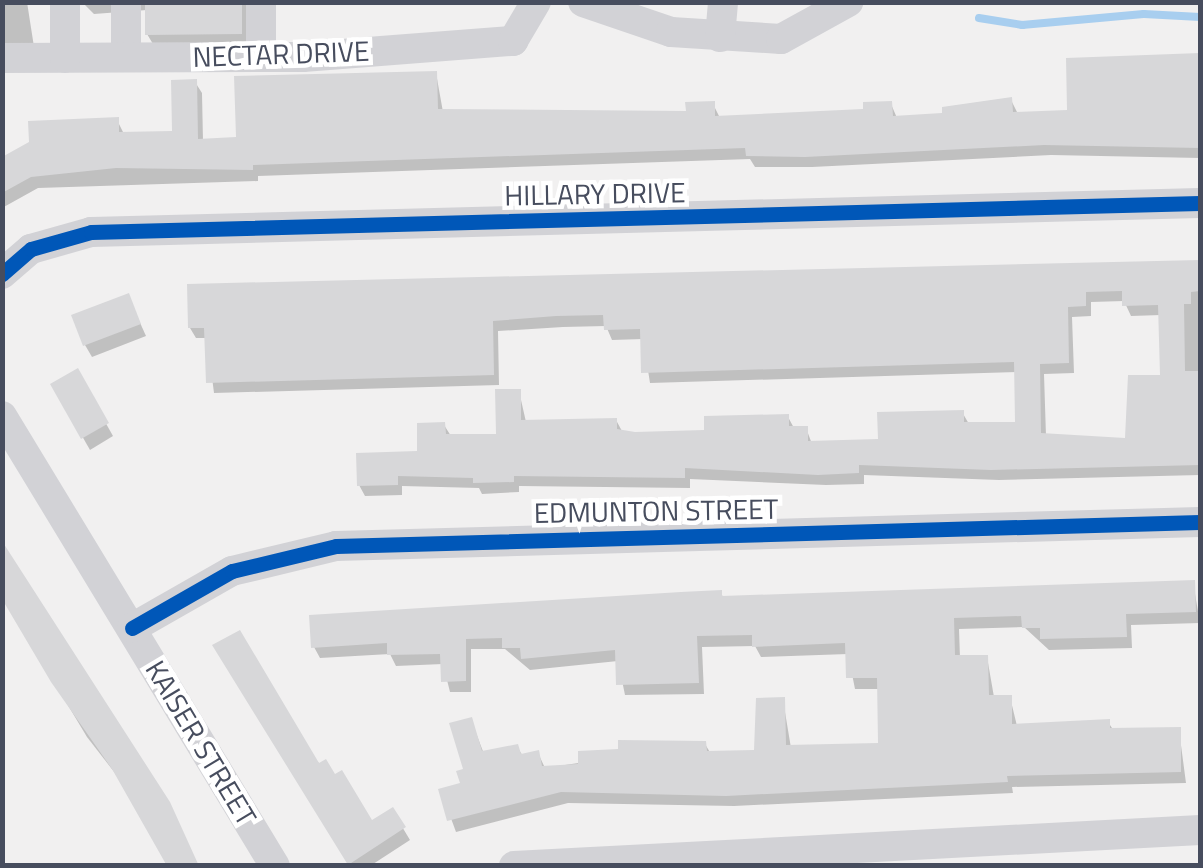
<!DOCTYPE html>
<style>
body{margin:0}
#map{position:relative;width:1203px;height:868px;overflow:hidden;background:#f1f0f0;font-family:"Titillium Web",sans-serif}
div>[style]{position:absolute}
[style*='--x']{left:calc(var(--x)*1px);top:calc(var(--y)*1px);width:calc(var(--w)*1px);rotate:calc(var(--a)*1deg)}
.shadow>*{inset:0;background:#0003}
.stream>*{height:8px;margin:-4px;padding:0 4px;transform-origin:4px;border-radius:4px;background:#a8ceef}
.building>*{inset:0;background:#d7d7d9}
.minor>*{height:30px;margin:-15px;padding:0 15px;transform-origin:15px;border-radius:15px;background:#d2d2d6}
.cycleway>*{height:15px;margin:-7.5px;padding:0 7.5px;transform-origin:7.5px;border-radius:7.5px;background:#0057b8}
span{translate:-50% -50%;white-space:nowrap;text-align:center;line-height:1.15;-webkit-text-stroke:9px #fff;paint-order:stroke}
.street-label{font-size:28px;color:#474d5e}
.frame{position:absolute;inset:0;border:5px solid #474d5e;pointer-events:none}
</style>
<div id="map">
<div class="shadow">
<i style="clip-path:polygon(2px 2px,27px 2px,34px 47px,2px 48px)"></i>
<i style="clip-path:polygon(82px 2px,258px 2px,255px 58px,162px 59px,147px 34px,147px 10px,94px 14px)"></i>
<i style="clip-path:polygon(1200px 55px,1200px 158px,1051px 155px,812px 167px,755px 167px,750px 159px,258px 176px,258px 181px,38px 188px,2px 208px,2px 160px,117px 120px,124px 134px,175px 133px,195px 82px,202px 93px,203px 141px,238px 140px,436px 73px,443px 112px,688px 114px,713px 104px,720px 118px,866px 112px,891px 104px,897px 118px,945px 116px,1011px 100px,1018px 114px,1070px 112px,1069px 60px)"></i>
<i style="clip-path:polygon(evenodd,1200px 261px,1200px 475px,999px 480px,864px 475px,864px 484px,826px 485px,690px 479px,690px 488px,519px 486px,519px 492px,482px 494px,479px 488px,402px 486px,402px 495px,365px 496px,359px 485px,420px 453px,444px 425px,451px 436px,498px 436px,519px 391px,526px 422px,616px 420px,623px 433px,707px 432px,788px 417px,794px 428px,806px 428px,812px 444px,880px 442px,962px 412px,969px 424px,1018px 424px,1017px 372px,650px 383px,643px 339px,612px 340px,606px 326px,563px 327px,498px 331px,499px 385px,214px 393px,207px 338px,196px 338px,190px 328px,189px 286px,1200px 261px,1124px 301px,1131px 316px,1161px 315px,1162px 377px,1127px 440px,1046px 436px,1044px 374px,1074px 373px,1072px 317px,1091px 316px,1091px 302px,1124px 301px)"></i>
<i style="clip-path:polygon(128px 296px,146px 336px,92px 357px,85px 345px)"></i>
<i style="clip-path:polygon(77px 372px,113px 436px,90px 450px,53px 385px)"></i>
<i style="clip-path:polygon(1193px 582px,1200px 623px,1131px 625px,1132px 648px,1049px 650px,1024px 627px,959px 629px,960px 658px,987px 657px,994px 697px,1010px 697px,1017px 726px,1108px 722px,1114px 731px,1179px 730px,1186px 783px,1012px 787px,1013px 793px,734px 806px,568px 803px,456px 832px,441px 791px,463px 784px,471px 720px,484px 754px,517px 747px,523px 756px,538px 753px,545px 768px,705px 744px,711px 754px,756px 753px,783px 700px,791px 748px,881px 746px,880px 689px,855px 689px,848px 654px,761px 657px,755px 646px,702px 647px,704px 694px,625px 695px,618px 661px,530px 670px,505px 649px,471px 649px,471px 692px,450px 692px,443px 664px,396px 666px,390px 654px,320px 658px,314px 647px,721px 593px,724px 599px)"></i>
<i style="clip-path:polygon(2px 595px,122px 782px,87px 737px)"></i>
<i style="clip-path:polygon(215px 646px,372px 823px,392px 810px,410px 840px,370px 866px,351px 866px)"></i>
</div>
<div class="stream">
<i style="--x:979;--y:18;--w:44;--a:9.2"></i>
<i style="--x:1022;--y:25;--w:122;--a:-5.2"></i>
<i style="--x:1144;--y:14;--w:56;--a:3.1"></i>
</div>
<div class="building">
<i style="clip-path:polygon(145px 2px,242px 2px,242px 34px,145px 35px)"></i>
<i style="clip-path:polygon(1200px 53px,1200px 148px,1044px 145px,805px 157px,746px 156px,745px 148px,253px 165px,253px 170px,116px 168px,31px 177px,2px 193px,2px 157px,29px 142px,28px 121px,119px 117px,119px 132px,172px 131px,171px 80px,197px 79px,198px 139px,236px 137px,234px 76px,437px 71px,438px 109px,686px 111px,685px 102px,715px 101px,715px 116px,863px 109px,863px 102px,892px 101px,893px 116px,942px 113px,942px 107px,1012px 97px,1013px 112px,1067px 110px,1066px 58px)"></i>
<i style="clip-path:polygon(evenodd,1200px 260px,1200px 291px,1191px 292px,1191px 304px,1184px 304px,1185px 371px,1200px 371px,1200px 465px,991px 470px,859px 465px,859px 473px,818px 475px,685px 468px,685px 478px,514px 476px,514px 482px,473px 483px,473px 478px,398px 476px,398px 485px,357px 486px,356px 453px,417px 451px,417px 423px,445px 422px,446px 434px,496px 434px,495px 389px,521px 389px,521px 420px,617px 418px,617px 429px,635px 432px,704px 430px,704px 416px,789px 414px,789px 426px,808px 426px,808px 441px,878px 439px,877px 412px,964px 410px,964px 422px,1015px 422px,1014px 362px,641px 373px,640px 329px,604px 330px,603px 315px,556px 316px,493px 321px,494px 375px,206px 383px,204px 328px,188px 328px,187px 284px,1200px 260px,1122px 291px,1122px 306px,1158px 305px,1160px 375px,1128px 375px,1125px 438px,1041px 433px,1040px 364px,1069px 363px,1068px 307px,1086px 306px,1086px 292px,1122px 291px)"></i>
<i style="clip-path:polygon(129px 293px,141px 324px,83px 346px,71px 315px)"></i>
<i style="clip-path:polygon(78px 368px,109px 423px,81px 439px,50px 384px)"></i>
<i style="clip-path:polygon(2px 541px,170px 802px,199px 866px,167px 866px,112px 769px,51px 682px,2px 599px)"></i>
<i style="clip-path:polygon(1195px 580px,1196px 612px,1126px 614px,1127px 637px,1040px 639px,1040px 628px,1022px 628px,1021px 616px,954px 618px,955px 655px,988px 655px,989px 695px,1012px 695px,1012px 724px,1110px 719px,1110px 728px,1181px 727px,1181px 772px,1007px 776px,1008px 782px,726px 796px,561px 792px,447px 821px,438px 789px,460px 783px,456px 771px,463px 769px,449px 723px,472px 717px,482px 751px,518px 744px,521px 754px,539px 750px,542px 766px,578px 764px,578px 751px,618px 749px,618px 740px,706px 741px,707px 751px,754px 750px,756px 698px,785px 697px,786px 745px,878px 743px,877px 678px,846px 678px,845px 643px,752px 647px,752px 635px,697px 636px,699px 683px,616px 685px,615px 650px,521px 659px,520px 648px,502px 648px,502px 638px,466px 639px,466px 681px,441px 682px,440px 654px,387px 655px,387px 643px,311px 648px,309px 615px,681px 592px,722px 590px,722px 596px)"></i>
<i style="clip-path:polygon(240px 630px,319px 763px,326px 759px,335px 774px,342px 770px,372px 820px,393px 807px,406px 827px,348px 865px,212px 645px)"></i>
</div>
<div class="minor">
<i style="--x:126;--y:2;--w:55;--a:90"></i>
<i style="--x:261;--y:2;--w:55;--a:90"></i>
<i style="--x:583;--y:2;--w:93;--a:18.8"></i>
<i style="--x:671;--y:32;--w:110;--a:3.6"></i>
<i style="--x:781;--y:39;--w:77;--a:-28.9"></i>
<i style="--x:720;--y:37;--w:35;--a:-85"></i>
<i style="--x:2;--y:58;--w:301;--a:-0.2"></i>
<i style="--x:303;--y:57;--w:211;--a:-4.4"></i>
<i style="--x:513;--y:41;--w:45;--a:-59.5"></i>
<i style="--x:65;--y:58;--w:56;--a:-90"></i>
<i style="--x:2;--y:274;--w:38;--a:-41"></i>
<i style="--x:31;--y:249;--w:62;--a:-15.8"></i>
<i style="--x:91;--y:232;--w:1109;--a:-1.5"></i>
<i style="--x:2;--y:416;--w:526;--a:58.76"></i>
<i style="--x:132;--y:628;--w:115;--a:-29.7"></i>
<i style="--x:232;--y:571;--w:107;--a:-13.5"></i>
<i style="--x:336;--y:546;--w:864;--a:-1.59"></i>
<i style="--x:514;--y:866;--w:687;--a:-3"></i>
</div>
<div class="cycleway">
<i style="--x:2;--y:274;--w:38;--a:-41"></i>
<i style="--x:31;--y:249;--w:62;--a:-15.8"></i>
<i style="--x:91;--y:232;--w:1109;--a:-1.5"></i>
<i style="--x:132;--y:628;--w:115;--a:-29.7"></i>
<i style="--x:232;--y:571;--w:107;--a:-13.5"></i>
<i style="--x:336;--y:546;--w:864;--a:-1.59"></i>
</div>
<div class="street-label">
<span style="left:281px;top:54px;rotate:-2deg">NECTAR DRIVE</span>
<span style="left:595px;top:194px;rotate:-1deg">HILLARY DRIVE</span>
<span style="left:656px;top:511px;rotate:-1deg">EDMUNTON STREET</span>
<span style="left:201px;top:743px;rotate:59deg">KAISER STREET</span>
</div>
<div class="frame"></div>
</div>
